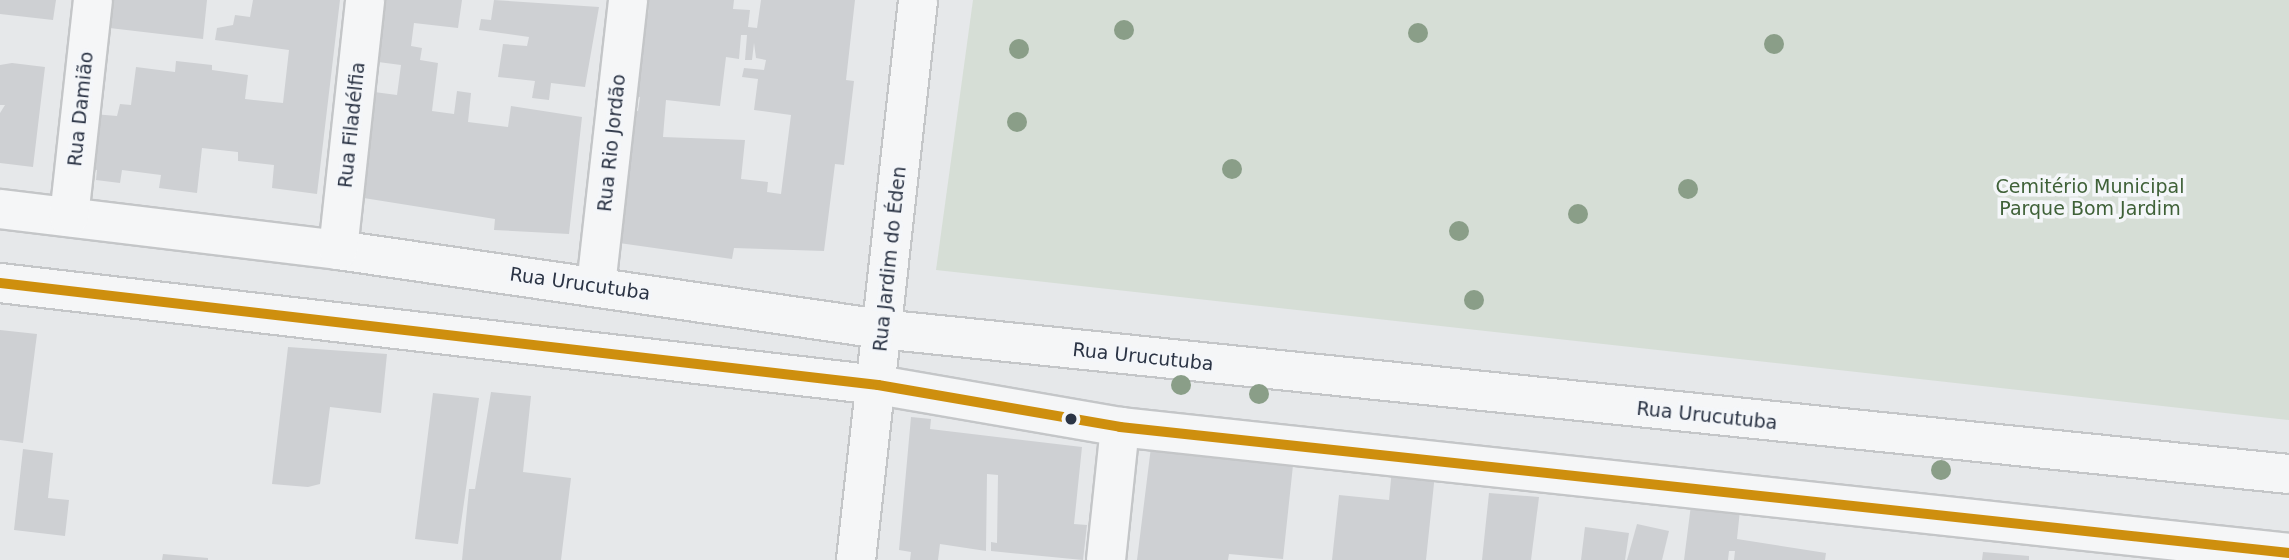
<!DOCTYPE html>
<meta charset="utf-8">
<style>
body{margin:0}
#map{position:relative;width:2289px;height:560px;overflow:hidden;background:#e6e8ea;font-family:"DejaVu Sans",sans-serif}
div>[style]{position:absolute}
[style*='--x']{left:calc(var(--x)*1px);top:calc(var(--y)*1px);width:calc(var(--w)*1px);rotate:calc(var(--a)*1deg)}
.green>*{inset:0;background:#d6ded6}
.building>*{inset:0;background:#ced0d3}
.roads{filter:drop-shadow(2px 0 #c4c6c8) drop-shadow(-2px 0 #c4c6c8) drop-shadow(0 2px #c4c6c8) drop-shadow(0 -2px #c4c6c8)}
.minor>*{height:38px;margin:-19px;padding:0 19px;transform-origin:19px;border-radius:19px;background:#f5f6f7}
.bus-1>*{height:10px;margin:-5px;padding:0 5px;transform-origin:5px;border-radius:5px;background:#ce8f0e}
.trees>*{width:20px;height:20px;margin:-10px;border-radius:50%;background:#8a9e88}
.dots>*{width:19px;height:19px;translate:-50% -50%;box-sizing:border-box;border:4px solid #f4f6f9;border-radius:50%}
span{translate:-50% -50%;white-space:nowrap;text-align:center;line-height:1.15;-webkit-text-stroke:7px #f4f6f9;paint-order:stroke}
.street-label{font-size:19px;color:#2b3445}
.park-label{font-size:19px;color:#3f6138}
</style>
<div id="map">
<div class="green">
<i style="clip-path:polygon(973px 0,2289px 0,2289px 420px,936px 270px)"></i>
</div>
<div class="building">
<i style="clip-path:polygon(0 0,56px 0,53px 20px,0 14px)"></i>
<i style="clip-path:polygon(112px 0,207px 0,203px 39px,101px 27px)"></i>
<i style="clip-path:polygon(253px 0,340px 0,317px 194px,272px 188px,274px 165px,238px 161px,238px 152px,202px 148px,197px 193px,159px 188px,161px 175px,122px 170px,120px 183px,96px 180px,97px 170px,85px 168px,93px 114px,117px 116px,120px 104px,131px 105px,136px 67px,175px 72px,176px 61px,212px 65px,212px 70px,248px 75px,245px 99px,283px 103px,289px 50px,215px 40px,217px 28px,233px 25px,235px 15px,250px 17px)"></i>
<i style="clip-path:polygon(378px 0,462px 0,458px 28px,414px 23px,411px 46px,422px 48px,420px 60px,438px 63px,432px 111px,454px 114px,457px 91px,471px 93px,468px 122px,508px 127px,511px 106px,582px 117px,569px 234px,494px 230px,495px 219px,345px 195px,359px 90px,397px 95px,401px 65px,363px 60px)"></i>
<i style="clip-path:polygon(494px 0,599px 7px,585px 87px,551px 83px,549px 100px,532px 98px,535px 81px,498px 77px,503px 44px,527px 46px,529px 37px,479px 30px,481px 19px,491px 20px)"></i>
<i style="clip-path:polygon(evenodd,649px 0,734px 0,733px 9px,750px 10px,748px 27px,757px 28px,761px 0,855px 0,846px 80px,854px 81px,844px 165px,835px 164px,824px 251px,734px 248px,732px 259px,605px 241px,630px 110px,638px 111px,640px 97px,632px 96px,641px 13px,648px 14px,649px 0,741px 35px,747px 35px,745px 60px,752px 60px,754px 43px,756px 58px,766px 60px,764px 70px,744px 68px,742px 77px,758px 79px,754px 110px,791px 115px,781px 194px,767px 192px,768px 182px,741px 179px,745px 140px,663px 137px,666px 100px,720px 106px,726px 57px,739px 59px,741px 35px)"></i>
<i style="clip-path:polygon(12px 63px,45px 67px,33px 167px,0 163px,0 113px,5px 105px,0 105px,0 65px)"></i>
<i style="clip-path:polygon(0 330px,37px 334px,23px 443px,0 440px)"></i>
<i style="clip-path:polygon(288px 347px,387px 354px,381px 413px,330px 407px,320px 484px,308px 487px,272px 484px)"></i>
<i style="clip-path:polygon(491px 392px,531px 396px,523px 472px,571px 478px,561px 560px,462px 560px,469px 489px,475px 489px)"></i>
<i style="clip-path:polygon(433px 393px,479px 398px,458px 544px,415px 539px)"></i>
<i style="clip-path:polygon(911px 417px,931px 419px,930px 429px,1082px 447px,1074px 524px,1087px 525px,1083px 560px,991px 551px,991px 542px,997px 543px,998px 475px,987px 474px,986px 551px,940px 544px,938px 560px,910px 560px,911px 552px,899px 550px)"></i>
<i style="clip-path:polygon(1152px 439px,1294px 456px,1283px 559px,1229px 554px,1228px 560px,1137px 560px)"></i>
<i style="clip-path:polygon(23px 449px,53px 453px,48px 498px,69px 500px,65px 536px,14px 530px)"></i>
<i style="clip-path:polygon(1392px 469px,1435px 474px,1426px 560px,1332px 560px,1339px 495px,1389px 500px)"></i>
<i style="clip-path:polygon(1489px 493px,1539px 497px,1531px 560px,1482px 560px)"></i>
<i style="clip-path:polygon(1691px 505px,1740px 510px,1737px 539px,1826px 553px,1825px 560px,1734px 560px,1735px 551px,1729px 551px,1728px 560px,1684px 560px)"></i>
<i style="clip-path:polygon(1637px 524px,1669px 531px,1662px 560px,1627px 560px)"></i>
<i style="clip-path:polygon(1585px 527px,1629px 533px,1625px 560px,1581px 560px)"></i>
<i style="clip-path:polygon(1983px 552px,2029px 556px,2029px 560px,1982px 560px)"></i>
<i style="clip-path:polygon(163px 554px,208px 558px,208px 560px,162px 560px)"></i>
</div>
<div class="roads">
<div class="minor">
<i style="--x:0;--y:209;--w:340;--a:6.9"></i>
<i style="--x:338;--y:250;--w:549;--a:8.28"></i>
<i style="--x:881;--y:329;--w:1415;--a:5.88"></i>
<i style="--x:69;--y:217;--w:218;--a:-83.7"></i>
<i style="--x:338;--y:250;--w:251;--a:-83.8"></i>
<i style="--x:0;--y:283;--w:884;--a:6.63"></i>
<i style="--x:878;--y:385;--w:246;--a:9.8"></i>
<i style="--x:1120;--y:427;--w:1176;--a:6.15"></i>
<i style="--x:596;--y:286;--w:288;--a:-83.6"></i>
<i style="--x:856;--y:560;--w:563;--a:-83.68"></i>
<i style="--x:1106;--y:560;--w:134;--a:-84"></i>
</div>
</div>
<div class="bus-1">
<i style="--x:0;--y:283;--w:884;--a:6.63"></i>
<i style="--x:878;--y:385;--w:246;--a:9.8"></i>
<i style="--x:1120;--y:427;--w:1176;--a:6.15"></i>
</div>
<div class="trees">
<i style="left:1124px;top:30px"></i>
<i style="left:1418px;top:33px"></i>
<i style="left:1774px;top:44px"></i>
<i style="left:1019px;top:49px"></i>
<i style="left:1017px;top:122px"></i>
<i style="left:1232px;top:169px"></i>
<i style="left:1688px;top:189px"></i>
<i style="left:1578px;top:214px"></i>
<i style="left:1459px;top:231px"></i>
<i style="left:1474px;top:300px"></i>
<i style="left:1181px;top:385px"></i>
<i style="left:1259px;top:394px"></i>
<i style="left:1941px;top:470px"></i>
</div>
<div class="dots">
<i style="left:1071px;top:419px;background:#2b3445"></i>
</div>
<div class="street-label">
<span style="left:81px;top:109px;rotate:-84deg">Rua Damião</span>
<span style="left:352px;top:125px;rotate:-84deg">Rua Filadélfia</span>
<span style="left:612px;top:143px;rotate:-84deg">Rua Rio Jordão</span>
<span style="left:890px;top:259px;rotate:-84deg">Rua Jardim do Éden</span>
<span style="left:580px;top:284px;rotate:8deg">Rua Urucutuba</span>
<span style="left:1143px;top:357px;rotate:6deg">Rua Urucutuba</span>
<span style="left:1707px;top:416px;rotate:6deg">Rua Urucutuba</span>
</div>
<div class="park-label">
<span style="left:2090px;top:198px">Cemitério Municipal<br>Parque Bom Jardim</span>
</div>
</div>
